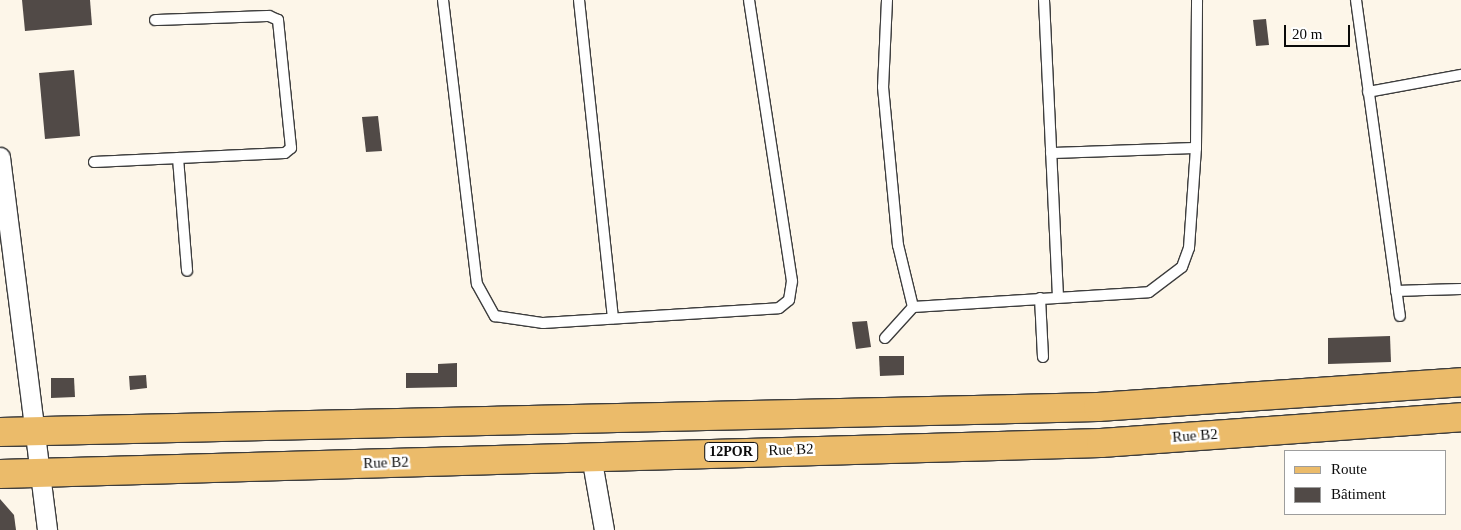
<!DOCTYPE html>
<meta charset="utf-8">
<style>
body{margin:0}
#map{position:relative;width:1461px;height:530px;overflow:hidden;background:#fdf6e9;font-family:Georgia,serif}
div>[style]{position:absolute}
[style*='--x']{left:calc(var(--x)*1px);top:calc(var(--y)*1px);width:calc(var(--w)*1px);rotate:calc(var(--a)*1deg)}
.building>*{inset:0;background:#514a47}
.roads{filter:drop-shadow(1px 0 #3d3d3d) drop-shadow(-1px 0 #3d3d3d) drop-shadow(0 1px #3d3d3d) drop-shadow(0 -1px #3d3d3d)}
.service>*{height:10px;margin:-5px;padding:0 5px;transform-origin:5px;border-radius:5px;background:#fff}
.minor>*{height:19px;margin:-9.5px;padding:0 9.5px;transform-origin:9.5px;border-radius:9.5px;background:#fff}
.primary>*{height:28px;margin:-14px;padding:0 14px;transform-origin:14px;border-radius:14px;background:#ebbb6a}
span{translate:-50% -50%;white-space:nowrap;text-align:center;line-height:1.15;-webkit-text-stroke:5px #fff;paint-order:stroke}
.shield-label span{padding:1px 4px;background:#fff;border:1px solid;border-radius:4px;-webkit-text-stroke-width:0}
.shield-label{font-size:14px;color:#0a0a0a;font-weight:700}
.street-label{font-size:15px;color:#0a0a0a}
.legend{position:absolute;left:1284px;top:450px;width:162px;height:65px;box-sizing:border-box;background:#fff;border:1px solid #9d9d9d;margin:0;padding:6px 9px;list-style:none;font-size:15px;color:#0a0a0a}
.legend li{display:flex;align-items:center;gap:10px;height:25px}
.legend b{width:25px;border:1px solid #9d9d9d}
.scale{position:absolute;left:1284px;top:25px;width:66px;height:22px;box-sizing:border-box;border:2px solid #0a0a0a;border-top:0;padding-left:6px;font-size:15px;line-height:18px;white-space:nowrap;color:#0a0a0a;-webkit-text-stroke:4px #fff;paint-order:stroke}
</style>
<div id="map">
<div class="building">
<i style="clip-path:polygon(22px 0,90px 0,92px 25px,25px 31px)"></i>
<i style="clip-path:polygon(1266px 19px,1269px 45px,1256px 46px,1253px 20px)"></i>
<i style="clip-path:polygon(74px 70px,80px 136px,45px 139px,39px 73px)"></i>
<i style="clip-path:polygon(378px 116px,382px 151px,366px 152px,362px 117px)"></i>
<i style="clip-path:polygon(867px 321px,871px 347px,856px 349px,852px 322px)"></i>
<i style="clip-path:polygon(1390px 336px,1391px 362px,1328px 364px,1328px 338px)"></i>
<i style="clip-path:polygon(879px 356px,904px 356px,904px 375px,880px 376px)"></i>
<i style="clip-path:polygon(457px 363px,457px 387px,406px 388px,406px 373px,438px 373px,438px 364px)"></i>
<i style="clip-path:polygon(146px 375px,147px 388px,130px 390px,129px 376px)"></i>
<i style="clip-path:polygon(51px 378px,74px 378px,75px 397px,51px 398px)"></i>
<i style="clip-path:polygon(0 499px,14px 515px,16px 530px,0 530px)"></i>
</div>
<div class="roads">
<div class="service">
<i style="--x:443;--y:0;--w:286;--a:83.2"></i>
<i style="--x:477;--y:284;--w:37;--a:61"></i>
<i style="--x:495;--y:316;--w:49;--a:8.3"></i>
<i style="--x:543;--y:323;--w:236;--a:-3.6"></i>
<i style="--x:779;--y:308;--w:13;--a:-39"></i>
<i style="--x:789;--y:300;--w:19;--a:-81"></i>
<i style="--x:792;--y:281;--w:284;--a:-98.7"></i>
<i style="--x:579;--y:0;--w:320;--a:83.9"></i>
<i style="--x:887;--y:0;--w:87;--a:92.6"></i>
<i style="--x:883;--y:87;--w:159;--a:84.6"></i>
<i style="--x:898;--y:245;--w:64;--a:76.4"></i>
<i style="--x:1044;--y:0;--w:297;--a:87.3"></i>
<i style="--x:1356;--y:0;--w:319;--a:82.1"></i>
<i style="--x:1368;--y:92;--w:95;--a:-10.4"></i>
<i style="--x:1051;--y:153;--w:145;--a:-2"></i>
<i style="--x:178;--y:158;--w:113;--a:85.4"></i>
<i style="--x:94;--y:162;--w:191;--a:-2.7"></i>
<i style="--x:285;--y:153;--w:8;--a:-40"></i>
<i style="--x:291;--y:148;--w:129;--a:-95.8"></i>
<i style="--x:278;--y:20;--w:10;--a:-156"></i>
<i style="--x:269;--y:16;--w:114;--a:178"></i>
<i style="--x:1396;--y:291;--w:65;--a:-1.8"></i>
<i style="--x:1040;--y:298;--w:59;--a:87.1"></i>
<i style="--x:885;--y:338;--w:42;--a:-47.9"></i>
<i style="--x:913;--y:307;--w:236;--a:-3.6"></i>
<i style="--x:1149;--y:292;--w:41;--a:-37.1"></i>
<i style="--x:1182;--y:267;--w:20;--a:-70"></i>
<i style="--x:1189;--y:248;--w:100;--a:-86"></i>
<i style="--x:1196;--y:148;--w:148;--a:-89.6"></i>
</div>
<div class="minor">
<i style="--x:0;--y:157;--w:376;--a:82.8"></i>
<i style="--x:591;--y:456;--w:75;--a:80"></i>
</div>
<div class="primary">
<i style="--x:0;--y:432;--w:1098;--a:-1.3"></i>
<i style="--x:1098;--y:407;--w:364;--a:-3.9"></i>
<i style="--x:0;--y:474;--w:1101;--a:-1.61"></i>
<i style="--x:1101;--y:443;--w:361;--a:-4.1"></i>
</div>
</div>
<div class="shield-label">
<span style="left:731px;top:452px">12POR</span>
</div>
<div class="street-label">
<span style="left:1195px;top:436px;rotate:-4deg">Rue B2</span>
<span style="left:791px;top:450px;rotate:-2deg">Rue B2</span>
<span style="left:386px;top:463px;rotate:-2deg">Rue B2</span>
</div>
<ul class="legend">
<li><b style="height:6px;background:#ebbb6a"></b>Route</li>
<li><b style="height:14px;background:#514a47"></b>Bâtiment</li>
</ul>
<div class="scale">20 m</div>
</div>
